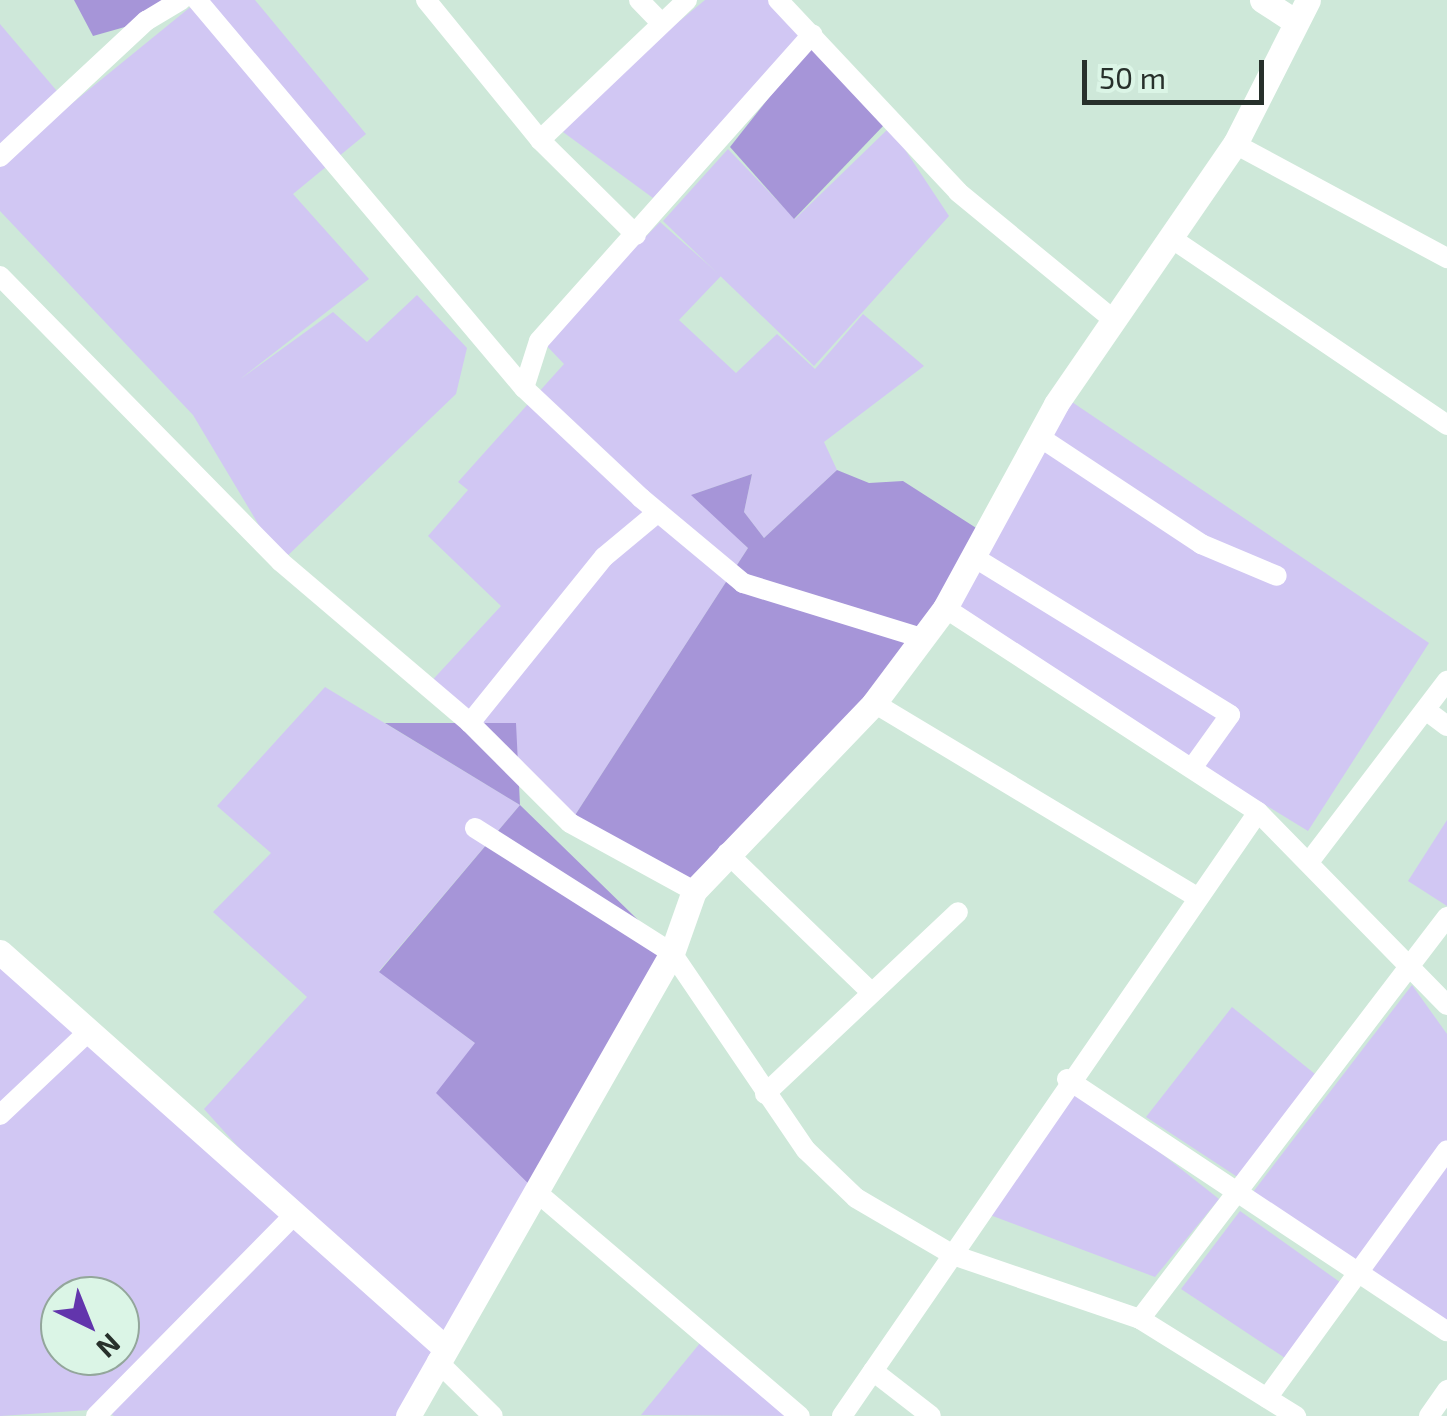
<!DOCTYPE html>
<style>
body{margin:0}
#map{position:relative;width:1447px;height:1416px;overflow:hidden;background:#cee8d9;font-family:"Exo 2",sans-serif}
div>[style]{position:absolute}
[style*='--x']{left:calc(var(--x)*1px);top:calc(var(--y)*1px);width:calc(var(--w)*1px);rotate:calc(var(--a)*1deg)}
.green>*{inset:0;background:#d1c7f3}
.forest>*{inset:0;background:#a695d8}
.minor>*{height:20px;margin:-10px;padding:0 10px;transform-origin:10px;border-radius:10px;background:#fff}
.tertiary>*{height:25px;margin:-12.5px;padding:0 12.5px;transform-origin:12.5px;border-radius:12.5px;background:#fff}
span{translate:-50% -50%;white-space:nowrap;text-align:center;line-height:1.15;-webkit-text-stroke:8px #dbf5e6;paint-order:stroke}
.north{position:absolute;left:40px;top:1276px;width:100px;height:100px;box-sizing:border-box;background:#dbf5e6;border:2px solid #93a69b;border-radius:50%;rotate:137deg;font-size:28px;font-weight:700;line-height:40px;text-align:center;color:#27302b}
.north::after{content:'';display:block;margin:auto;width:35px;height:45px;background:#6235ac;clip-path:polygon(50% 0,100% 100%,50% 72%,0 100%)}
.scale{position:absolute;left:1082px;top:60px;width:182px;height:45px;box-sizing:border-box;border:5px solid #27302b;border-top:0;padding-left:12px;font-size:30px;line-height:35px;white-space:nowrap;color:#27302b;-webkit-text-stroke:8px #dbf5e6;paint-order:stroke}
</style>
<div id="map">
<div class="green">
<i style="clip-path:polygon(199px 0,255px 0,366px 134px,293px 194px,369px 279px,239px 380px,333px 312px,367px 342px,417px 295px,467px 348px,456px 394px,281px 562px,193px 415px,0 211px,0 162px)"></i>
<i style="clip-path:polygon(705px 0,772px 0,808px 36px,653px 198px,563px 132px,596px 90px)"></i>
<i style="clip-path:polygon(0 24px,62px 97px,0 157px)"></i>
<i style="clip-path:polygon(890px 127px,949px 216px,814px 366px,663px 221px,728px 149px,795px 219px)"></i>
<i style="clip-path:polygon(660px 222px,721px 276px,679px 320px,736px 373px,777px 334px,815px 369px,863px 314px,924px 366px,824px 442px,837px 470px,764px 538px,744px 512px,752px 474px,694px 494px,748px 548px,570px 823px,426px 687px,501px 606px,428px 536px,468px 490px,458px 482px,564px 364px,543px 342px)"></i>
<i style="clip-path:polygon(1072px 402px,1429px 643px,1308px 831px,945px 608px)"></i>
<i style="clip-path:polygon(evenodd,325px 687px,520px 805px,379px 971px,475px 1043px,540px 1195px,408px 1416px,114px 1416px,104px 1409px,0 1416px,0 958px,337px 1257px,204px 1109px,307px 997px,213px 912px,271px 853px,217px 806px,325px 687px,60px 1296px,120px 1296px,120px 1356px,60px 1356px,60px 1296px)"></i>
<i style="clip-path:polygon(1447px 820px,1447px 906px,1408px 881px)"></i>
<i style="clip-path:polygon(1412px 985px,1447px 1034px,1447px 1331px,1253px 1192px)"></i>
<i style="clip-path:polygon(1232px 1007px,1315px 1074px,1239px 1178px,1146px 1117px)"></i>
<i style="clip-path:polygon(1067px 1079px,1219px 1199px,1155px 1277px,982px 1212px)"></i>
<i style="clip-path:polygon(1240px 1211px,1344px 1285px,1285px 1358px,1181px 1289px)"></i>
<i style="clip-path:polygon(705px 1337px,800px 1416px,641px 1415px)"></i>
</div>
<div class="forest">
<i style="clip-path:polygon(74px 0,169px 0,146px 21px,93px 36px)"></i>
<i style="clip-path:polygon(812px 43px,885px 124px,794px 219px,730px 147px)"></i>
<i style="clip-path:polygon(837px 470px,869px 483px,903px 481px,984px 533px,874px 703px,694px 891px,570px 823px,748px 548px,691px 495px,752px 474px,744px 512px,764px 538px)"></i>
<i style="clip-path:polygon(385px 723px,516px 723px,520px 805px,672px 953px,540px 1195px,436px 1093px,475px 1043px,379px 972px,520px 805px)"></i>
</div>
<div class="minor">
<i style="--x:197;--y:0;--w:507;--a:49.88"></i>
<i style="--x:524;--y:388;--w:161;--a:43.2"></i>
<i style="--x:641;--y:498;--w:133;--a:39.8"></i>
<i style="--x:743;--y:583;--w:187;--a:17.1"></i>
<i style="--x:426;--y:0;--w:181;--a:50.8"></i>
<i style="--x:540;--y:140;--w:135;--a:44.7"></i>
<i style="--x:639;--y:0;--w:32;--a:46"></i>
<i style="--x:778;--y:0;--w:263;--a:46.8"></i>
<i style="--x:958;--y:192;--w:202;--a:39.4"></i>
<i style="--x:540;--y:140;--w:203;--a:-43.6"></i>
<i style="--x:1235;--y:144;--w:241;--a:28.3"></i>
<i style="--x:0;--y:157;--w:200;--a:-43"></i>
<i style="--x:146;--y:21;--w:41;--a:-31"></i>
<i style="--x:1174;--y:240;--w:330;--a:34.1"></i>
<i style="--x:0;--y:276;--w:401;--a:45.5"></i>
<i style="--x:281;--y:562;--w:248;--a:40.4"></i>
<i style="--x:470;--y:723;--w:141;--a:45"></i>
<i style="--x:570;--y:823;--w:141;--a:28.7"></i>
<i style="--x:524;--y:388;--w:49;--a:-72.3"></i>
<i style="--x:539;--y:341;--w:411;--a:-48.3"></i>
<i style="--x:1038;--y:436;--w:196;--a:33.5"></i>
<i style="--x:1201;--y:544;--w:82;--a:22.8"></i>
<i style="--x:972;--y:556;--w:303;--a:31.6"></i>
<i style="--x:1230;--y:715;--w:65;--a:125.6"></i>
<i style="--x:945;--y:608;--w:374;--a:33.1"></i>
<i style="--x:1258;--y:812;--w:270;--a:45.6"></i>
<i style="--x:874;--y:703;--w:373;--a:31"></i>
<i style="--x:1427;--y:711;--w:25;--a:37"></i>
<i style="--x:470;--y:723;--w:213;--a:-51.1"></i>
<i style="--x:604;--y:557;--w:70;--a:-39.8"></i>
<i style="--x:475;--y:828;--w:233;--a:32.4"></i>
<i style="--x:672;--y:953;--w:238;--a:55.8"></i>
<i style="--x:806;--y:1150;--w:69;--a:43.8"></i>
<i style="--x:856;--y:1198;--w:113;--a:30.4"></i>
<i style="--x:953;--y:1255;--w:198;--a:18.9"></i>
<i style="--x:1140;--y:1319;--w:184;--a:31.9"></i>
<i style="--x:727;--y:853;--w:197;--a:44"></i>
<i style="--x:1309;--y:862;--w:228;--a:-52.7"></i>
<i style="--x:1067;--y:1079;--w:456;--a:33.6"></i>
<i style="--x:765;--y:1094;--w:265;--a:-43.3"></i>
<i style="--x:0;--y:1115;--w:121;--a:-43.3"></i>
<i style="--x:540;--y:1195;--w:341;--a:40.4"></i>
<i style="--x:1140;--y:1319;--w:506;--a:-52.63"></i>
<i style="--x:437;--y:1361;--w:78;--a:44.5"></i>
<i style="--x:873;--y:1371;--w:73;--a:37.8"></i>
<i style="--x:1267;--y:1398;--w:306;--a:-54"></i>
<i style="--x:96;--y:1416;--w:278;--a:-45.4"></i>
<i style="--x:842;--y:1416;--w:733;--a:-55.44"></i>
<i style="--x:1429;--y:1416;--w:32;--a:-55"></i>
</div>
<div class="tertiary">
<i style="--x:1262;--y:0;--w:38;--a:33"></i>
<i style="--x:0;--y:952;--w:594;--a:41.66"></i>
<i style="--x:408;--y:1416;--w:533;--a:-60.31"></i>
<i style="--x:672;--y:953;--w:66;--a:-70.5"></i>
<i style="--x:694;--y:891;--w:260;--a:-46.2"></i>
<i style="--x:874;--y:703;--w:119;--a:-53.2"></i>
<i style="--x:945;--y:608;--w:232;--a:-61.4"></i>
<i style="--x:1056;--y:404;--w:316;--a:-55.5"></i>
<i style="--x:1235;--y:144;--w:161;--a:-63.1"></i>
</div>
<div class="north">N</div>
<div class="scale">50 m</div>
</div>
